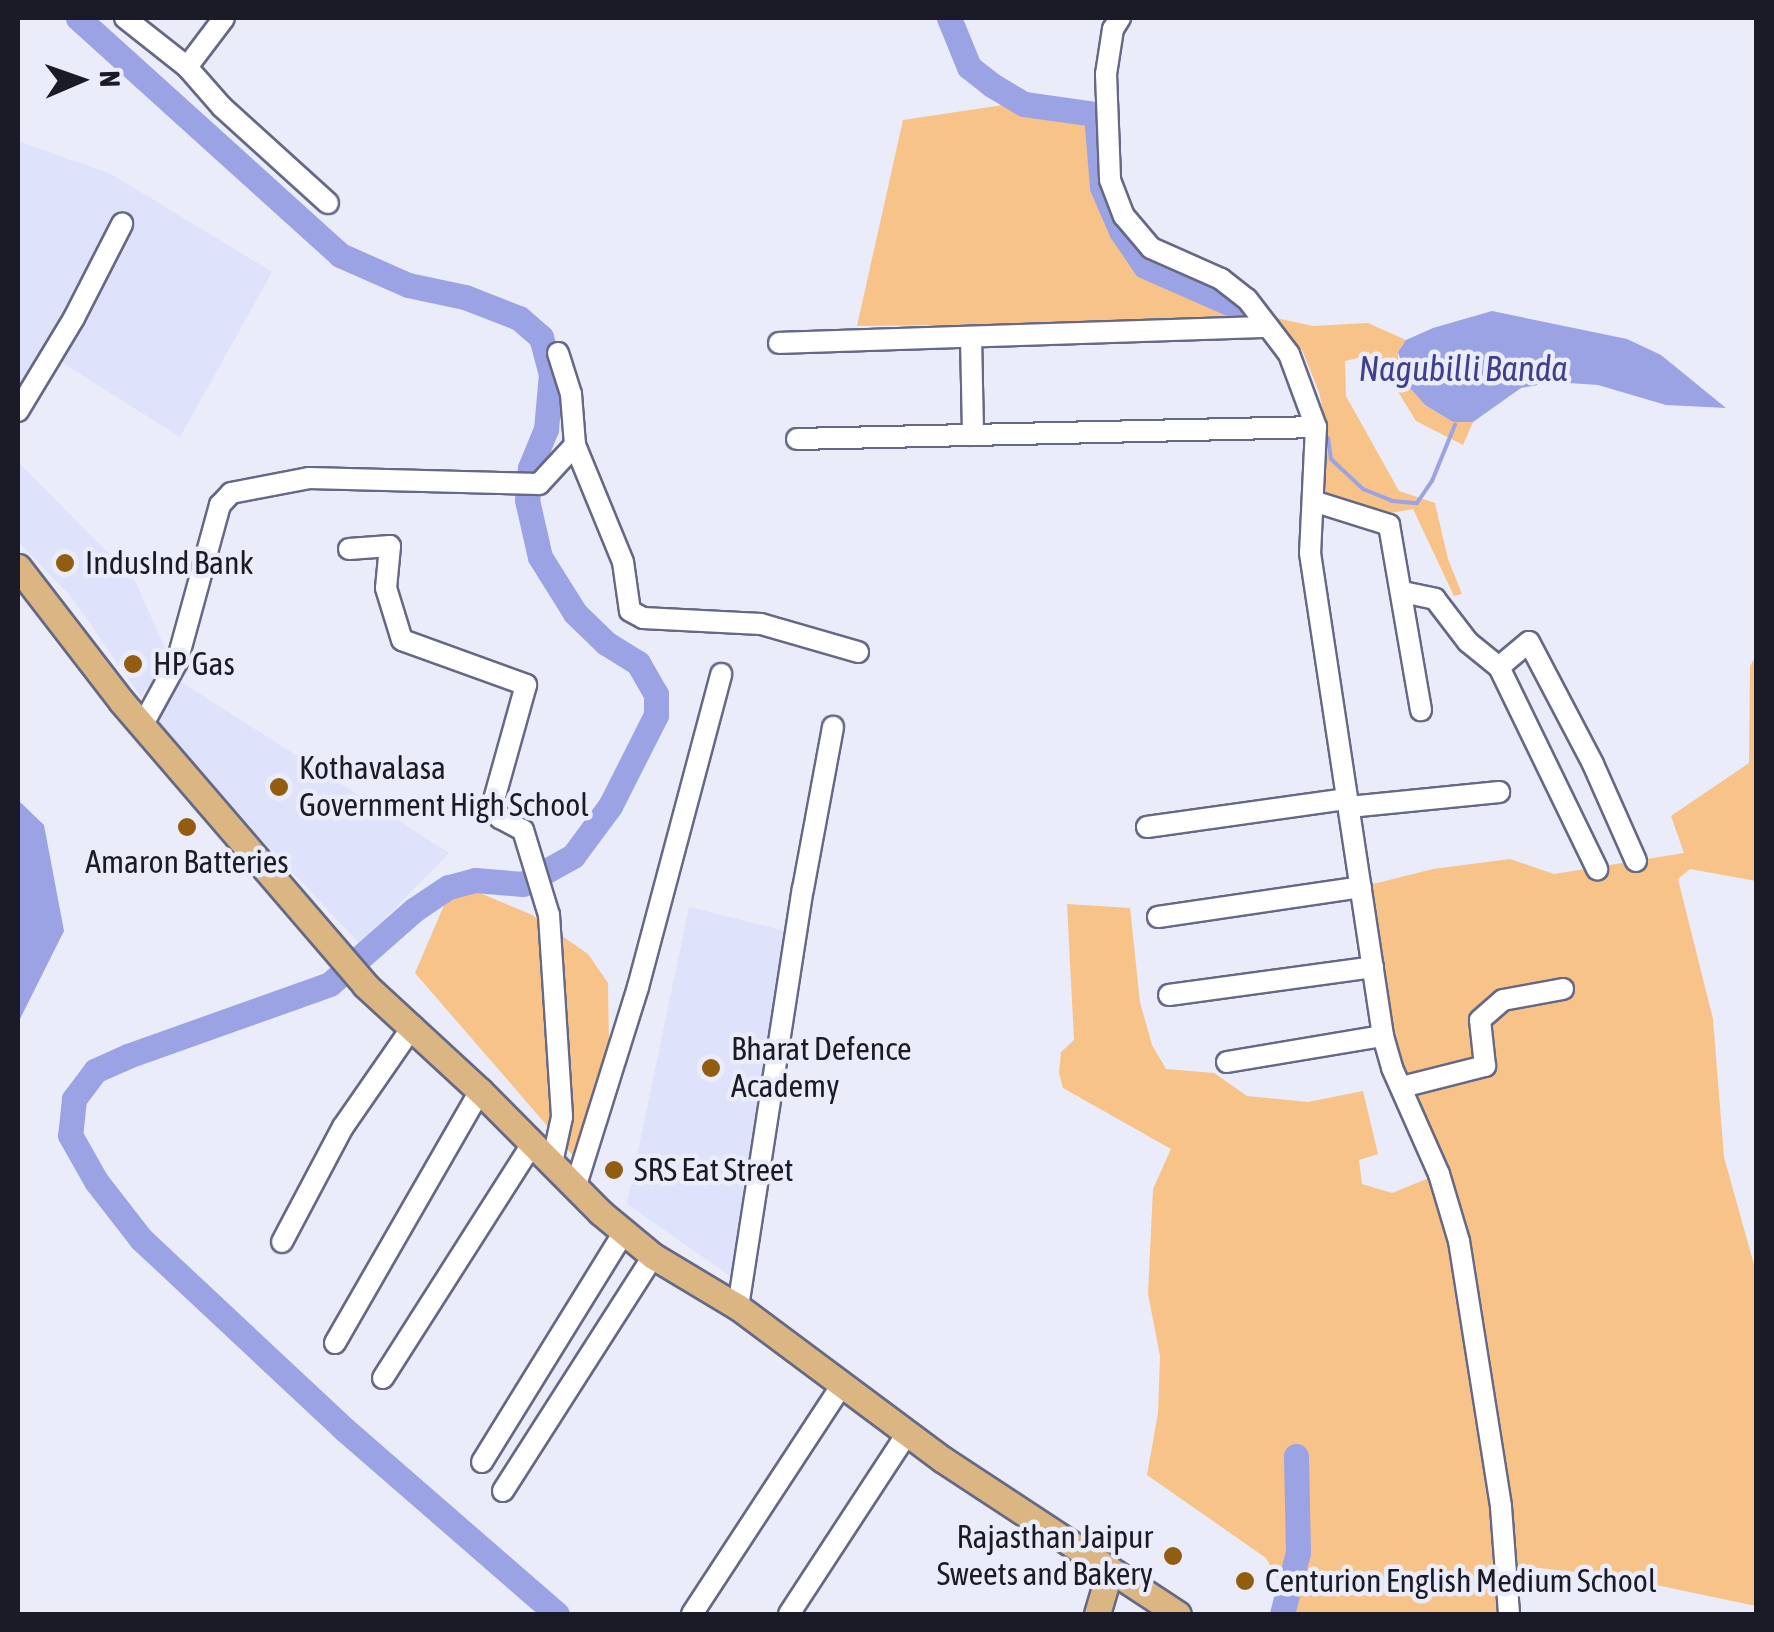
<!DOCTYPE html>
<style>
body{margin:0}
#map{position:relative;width:1774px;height:1632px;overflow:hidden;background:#eaecf9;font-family:"Asap Condensed",sans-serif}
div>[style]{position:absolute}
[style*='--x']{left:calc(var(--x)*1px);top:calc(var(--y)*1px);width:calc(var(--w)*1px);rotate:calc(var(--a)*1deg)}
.built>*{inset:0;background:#dee2fa}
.green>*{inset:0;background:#f7c389}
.water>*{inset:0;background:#9ba3e5}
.stream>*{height:4px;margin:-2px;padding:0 2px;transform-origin:2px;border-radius:2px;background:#9ba3e5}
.river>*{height:25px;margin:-12.5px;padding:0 12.5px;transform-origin:12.5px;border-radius:12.5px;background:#9ba3e5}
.roads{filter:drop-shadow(2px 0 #656986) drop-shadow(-2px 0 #656986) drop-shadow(0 2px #656986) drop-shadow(0 -2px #656986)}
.minor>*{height:20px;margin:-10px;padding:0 10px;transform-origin:10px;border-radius:10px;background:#fff}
.major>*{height:25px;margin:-12.5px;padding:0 12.5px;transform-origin:12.5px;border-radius:12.5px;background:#dbb582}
.dots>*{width:28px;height:28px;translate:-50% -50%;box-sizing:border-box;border:5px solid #eaecf9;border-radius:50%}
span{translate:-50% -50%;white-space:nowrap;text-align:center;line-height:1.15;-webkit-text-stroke:9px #eaecf9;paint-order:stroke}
.poi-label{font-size:32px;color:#1a1b27}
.left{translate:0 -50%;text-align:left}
.right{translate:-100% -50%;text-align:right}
.water-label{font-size:35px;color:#3e408d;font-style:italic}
.frame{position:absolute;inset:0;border:20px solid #1a1b27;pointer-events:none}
.north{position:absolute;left:30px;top:30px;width:100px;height:100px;-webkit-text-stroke:8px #eaecf9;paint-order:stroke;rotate:88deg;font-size:28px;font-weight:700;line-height:40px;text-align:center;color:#1a1b27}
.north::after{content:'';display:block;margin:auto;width:35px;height:45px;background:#1a1b27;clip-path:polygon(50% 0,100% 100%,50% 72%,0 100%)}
</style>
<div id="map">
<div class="built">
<i style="clip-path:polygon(18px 141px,111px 174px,272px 272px,180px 437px,63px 363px,18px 427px)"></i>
<i style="clip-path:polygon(18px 462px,134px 579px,169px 657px,141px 697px,73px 599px,18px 541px)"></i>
<i style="clip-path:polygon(181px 682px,449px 853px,360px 944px,150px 721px)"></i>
<i style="clip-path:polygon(689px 907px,789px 932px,733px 1278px,627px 1204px)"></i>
</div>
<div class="green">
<i style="clip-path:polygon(1042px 99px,1100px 104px,1094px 167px,1114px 228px,1145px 273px,1201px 293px,1246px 322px,857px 326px,903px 120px)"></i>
<i style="clip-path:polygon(1276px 318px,1313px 326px,1368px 323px,1406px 340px,1398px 352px,1398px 362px,1409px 387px,1425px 405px,1453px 422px,1473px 422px,1463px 445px,1416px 421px,1375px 354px,1345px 361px,1346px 396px,1399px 491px,1435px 503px,1448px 559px,1462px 594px,1454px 596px,1413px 509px,1374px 516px,1321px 497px,1327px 429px,1319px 392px,1302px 350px)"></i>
<i style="clip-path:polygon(1756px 656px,1756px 881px,1690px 869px,1678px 879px,1713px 1019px,1724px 1157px,1756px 1272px,1756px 1606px,1618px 1577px,1512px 1565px,1509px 1614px,1297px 1614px,1266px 1558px,1147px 1475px,1158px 1413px,1160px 1356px,1148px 1294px,1153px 1189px,1171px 1149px,1063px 1088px,1059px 1073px,1061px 1052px,1074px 1040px,1067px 904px,1130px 908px,1140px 1002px,1152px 1045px,1166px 1069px,1214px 1073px,1247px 1096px,1308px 1102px,1363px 1091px,1378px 1154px,1359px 1160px,1362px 1184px,1392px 1193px,1439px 1174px,1402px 1087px,1361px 887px,1433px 869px,1510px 859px,1554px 874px,1684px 853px,1671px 816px,1749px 763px,1750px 666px)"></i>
<i style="clip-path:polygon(454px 882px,532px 915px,588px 954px,608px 983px,609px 1048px,575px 1158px,415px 973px)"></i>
</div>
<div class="water">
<i style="clip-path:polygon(1492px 311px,1627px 339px,1661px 355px,1726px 408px,1666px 405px,1598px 385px,1554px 382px,1521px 388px,1473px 422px,1453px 422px,1425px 405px,1409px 387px,1398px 352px,1406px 340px,1433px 328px)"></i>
<i style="clip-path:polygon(18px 800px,44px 825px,64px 931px,18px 1023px)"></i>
</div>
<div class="stream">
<i style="--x:1328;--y:438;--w:21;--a:82"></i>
<i style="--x:1331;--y:459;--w:44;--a:43.2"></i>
<i style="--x:1363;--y:489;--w:31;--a:22"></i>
<i style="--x:1392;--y:501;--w:25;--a:5"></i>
<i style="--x:1417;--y:503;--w:27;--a:-56"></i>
<i style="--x:1432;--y:481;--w:61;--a:-67.7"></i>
</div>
<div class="river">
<i style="--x:78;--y:18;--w:353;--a:42.1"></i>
<i style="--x:340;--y:255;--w:74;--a:23.8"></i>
<i style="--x:408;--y:285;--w:58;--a:11.9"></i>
<i style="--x:465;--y:297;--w:58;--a:21.3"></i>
<i style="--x:519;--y:318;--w:29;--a:41"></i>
<i style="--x:541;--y:337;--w:38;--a:75"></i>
<i style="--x:551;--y:374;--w:55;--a:95.2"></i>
<i style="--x:546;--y:429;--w:42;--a:112.3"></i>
<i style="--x:530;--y:468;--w:32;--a:95"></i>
<i style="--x:527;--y:500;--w:58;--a:77.2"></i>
<i style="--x:540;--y:557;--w:66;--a:58"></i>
<i style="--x:575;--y:613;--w:43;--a:44.1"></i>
<i style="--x:606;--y:643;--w:38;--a:32"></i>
<i style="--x:638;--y:663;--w:36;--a:60"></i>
<i style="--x:656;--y:694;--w:21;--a:90"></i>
<i style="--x:656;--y:715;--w:102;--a:116.8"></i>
<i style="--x:610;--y:806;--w:62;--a:126.5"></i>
<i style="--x:573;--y:856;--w:57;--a:150.8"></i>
<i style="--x:523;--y:884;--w:48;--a:-175.2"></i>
<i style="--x:475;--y:880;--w:28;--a:165"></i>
<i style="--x:448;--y:887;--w:40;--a:146"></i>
<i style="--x:415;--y:909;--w:113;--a:138.6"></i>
<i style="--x:330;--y:984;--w:214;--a:160.4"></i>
<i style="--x:128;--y:1056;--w:36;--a:156"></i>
<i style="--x:95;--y:1071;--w:35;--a:127"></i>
<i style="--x:74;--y:1099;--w:36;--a:96"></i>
<i style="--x:70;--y:1135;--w:53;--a:60.5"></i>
<i style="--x:96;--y:1181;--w:73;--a:52.2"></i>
<i style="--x:141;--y:1239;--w:278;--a:43.1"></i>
<i style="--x:344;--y:1429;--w:282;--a:41"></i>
<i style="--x:949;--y:18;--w:53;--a:67.8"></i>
<i style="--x:969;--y:67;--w:29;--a:38"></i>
<i style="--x:992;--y:85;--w:37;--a:31"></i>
<i style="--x:1024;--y:104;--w:73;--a:7.9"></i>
<i style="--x:1096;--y:114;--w:73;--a:85.3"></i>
<i style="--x:1102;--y:187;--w:48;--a:66.6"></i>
<i style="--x:1121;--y:231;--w:42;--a:55.6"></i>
<i style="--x:1145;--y:266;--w:102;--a:23.8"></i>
<i style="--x:1282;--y:1614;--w:64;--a:-75.5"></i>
<i style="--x:1298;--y:1552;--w:96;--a:-91.2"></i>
</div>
<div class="roads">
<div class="minor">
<i style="--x:125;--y:18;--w:79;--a:38.3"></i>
<i style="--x:187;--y:67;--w:53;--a:48.8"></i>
<i style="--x:222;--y:107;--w:143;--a:42.2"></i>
<i style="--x:1120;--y:18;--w:13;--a:122"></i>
<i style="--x:1113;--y:29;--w:46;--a:98.8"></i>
<i style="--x:1106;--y:74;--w:106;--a:87.8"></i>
<i style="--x:1110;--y:180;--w:39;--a:69"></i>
<i style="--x:1124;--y:216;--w:42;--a:49.8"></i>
<i style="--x:1151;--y:248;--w:77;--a:23.9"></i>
<i style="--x:1221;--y:279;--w:33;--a:38"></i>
<i style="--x:1247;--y:299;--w:69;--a:52.6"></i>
<i style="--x:1289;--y:354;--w:78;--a:69.7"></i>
<i style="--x:1316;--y:427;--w:126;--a:92.7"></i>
<i style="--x:1310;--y:553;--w:488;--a:81.4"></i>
<i style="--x:1383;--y:1036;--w:33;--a:74"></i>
<i style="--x:1392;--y:1068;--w:116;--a:66.1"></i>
<i style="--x:1439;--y:1174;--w:70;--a:73.4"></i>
<i style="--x:1459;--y:1241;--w:269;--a:81"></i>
<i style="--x:1501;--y:1507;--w:107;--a:85.7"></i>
<i style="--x:187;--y:67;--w:61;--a:-52.9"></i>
<i style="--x:971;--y:337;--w:98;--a:88.8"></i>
<i style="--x:779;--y:343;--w:489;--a:-1.9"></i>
<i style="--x:558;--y:353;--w:43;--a:72.4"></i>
<i style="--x:571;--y:394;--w:51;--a:85.5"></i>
<i style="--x:575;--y:445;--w:126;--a:67.7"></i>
<i style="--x:623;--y:562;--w:49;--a:81.9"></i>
<i style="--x:630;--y:611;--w:15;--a:28"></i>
<i style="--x:643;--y:618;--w:118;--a:2.9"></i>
<i style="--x:761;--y:624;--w:101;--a:16.1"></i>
<i style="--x:18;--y:411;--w:109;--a:-58.9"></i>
<i style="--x:74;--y:318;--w:106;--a:-62.9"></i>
<i style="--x:797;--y:439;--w:519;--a:-1.32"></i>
<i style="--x:1313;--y:501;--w:80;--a:17.5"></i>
<i style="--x:1389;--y:525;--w:188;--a:80.2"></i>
<i style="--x:349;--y:549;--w:41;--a:-4.2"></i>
<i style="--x:390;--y:546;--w:42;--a:95.4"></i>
<i style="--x:386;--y:588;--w:54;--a:72.9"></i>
<i style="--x:402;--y:640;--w:132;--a:19.9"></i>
<i style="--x:526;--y:685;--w:127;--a:105.6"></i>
<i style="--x:492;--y:807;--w:14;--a:54"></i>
<i style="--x:500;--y:818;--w:26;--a:28"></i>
<i style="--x:523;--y:830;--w:89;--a:73"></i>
<i style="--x:549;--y:915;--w:202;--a:86.3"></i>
<i style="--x:562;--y:1117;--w:47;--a:102.3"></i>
<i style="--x:1403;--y:592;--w:33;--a:12"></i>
<i style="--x:1435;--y:599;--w:54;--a:52.5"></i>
<i style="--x:1468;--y:642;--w:40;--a:39"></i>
<i style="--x:1499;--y:667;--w:225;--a:64.1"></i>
<i style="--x:1499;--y:667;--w:39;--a:-40"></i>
<i style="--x:1529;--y:642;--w:138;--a:62.3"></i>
<i style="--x:1593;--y:764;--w:106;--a:66.1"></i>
<i style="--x:142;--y:726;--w:73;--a:-61.3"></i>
<i style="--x:177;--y:662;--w:163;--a:-74.7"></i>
<i style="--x:220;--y:505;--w:16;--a:-47"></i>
<i style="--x:231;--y:493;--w:79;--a:-10.9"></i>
<i style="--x:309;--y:478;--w:230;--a:1.5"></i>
<i style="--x:539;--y:484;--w:53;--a:-47.3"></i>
<i style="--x:1349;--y:807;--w:151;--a:-5.7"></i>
<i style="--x:1147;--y:827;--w:202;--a:-8"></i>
<i style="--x:1158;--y:917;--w:205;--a:-8.4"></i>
<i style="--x:1169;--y:995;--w:206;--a:-7.8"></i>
<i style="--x:1227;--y:1062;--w:158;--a:-9.5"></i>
<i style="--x:1402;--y:1087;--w:86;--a:-14.2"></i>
<i style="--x:1485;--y:1066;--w:46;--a:-96.2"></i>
<i style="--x:1480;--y:1020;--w:30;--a:-41"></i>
<i style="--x:1503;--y:1000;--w:61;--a:-10.4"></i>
<i style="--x:576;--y:1185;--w:207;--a:-72.6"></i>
<i style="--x:638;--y:987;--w:324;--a:-75.1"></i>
<i style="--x:282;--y:1242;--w:130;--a:-62.1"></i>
<i style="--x:343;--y:1127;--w:123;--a:-55.3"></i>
<i style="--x:738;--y:1307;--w:423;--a:-81.2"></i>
<i style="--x:803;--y:889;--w:165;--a:-79.5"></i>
<i style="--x:335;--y:1343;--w:291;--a:-60.1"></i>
<i style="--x:383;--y:1378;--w:277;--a:-57.5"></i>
<i style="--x:482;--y:1462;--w:270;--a:-58.3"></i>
<i style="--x:503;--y:1491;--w:279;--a:-57.4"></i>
<i style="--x:692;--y:1614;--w:274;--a:-56.8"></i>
<i style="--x:789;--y:1614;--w:215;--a:-56.8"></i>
</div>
<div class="major">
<i style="--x:18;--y:567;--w:170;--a:52.4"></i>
<i style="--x:122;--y:702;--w:373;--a:49.3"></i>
<i style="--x:365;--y:985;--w:156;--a:42.7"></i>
<i style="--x:480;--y:1091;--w:170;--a:45.2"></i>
<i style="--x:600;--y:1212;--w:69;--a:39.7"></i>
<i style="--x:653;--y:1256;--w:99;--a:31"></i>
<i style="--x:738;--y:1307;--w:254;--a:36.7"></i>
<i style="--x:942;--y:1459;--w:282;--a:33.3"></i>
<i style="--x:1097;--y:1614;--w:46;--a:-73.5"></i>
</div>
</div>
<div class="dots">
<i style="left:65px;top:563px;background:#925d11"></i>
<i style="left:133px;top:664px;background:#925d11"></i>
<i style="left:279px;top:787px;background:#925d11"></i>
<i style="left:187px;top:827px;background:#925d11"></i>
<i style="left:711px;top:1068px;background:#925d11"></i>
<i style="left:614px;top:1170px;background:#925d11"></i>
<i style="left:1173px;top:1556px;background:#925d11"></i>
<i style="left:1245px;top:1581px;background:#925d11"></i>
</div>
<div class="poi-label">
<span class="left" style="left:85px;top:563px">IndusInd Bank</span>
<span class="left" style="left:153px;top:664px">HP Gas</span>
<span class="left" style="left:299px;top:787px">Kothavalasa<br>Government High School</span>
<span style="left:187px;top:862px">Amaron Batteries</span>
<span class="left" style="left:731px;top:1068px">Bharat Defence<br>Academy</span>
<span class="left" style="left:634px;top:1170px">SRS Eat Street</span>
<span class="right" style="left:1153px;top:1556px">Rajasthan Jaipur<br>Sweets and Bakery</span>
<span class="left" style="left:1265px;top:1581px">Centurion English Medium School</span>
</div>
<div class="water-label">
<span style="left:1463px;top:368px">Nagubilli Banda</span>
</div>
<div class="frame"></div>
<div class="north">N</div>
</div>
